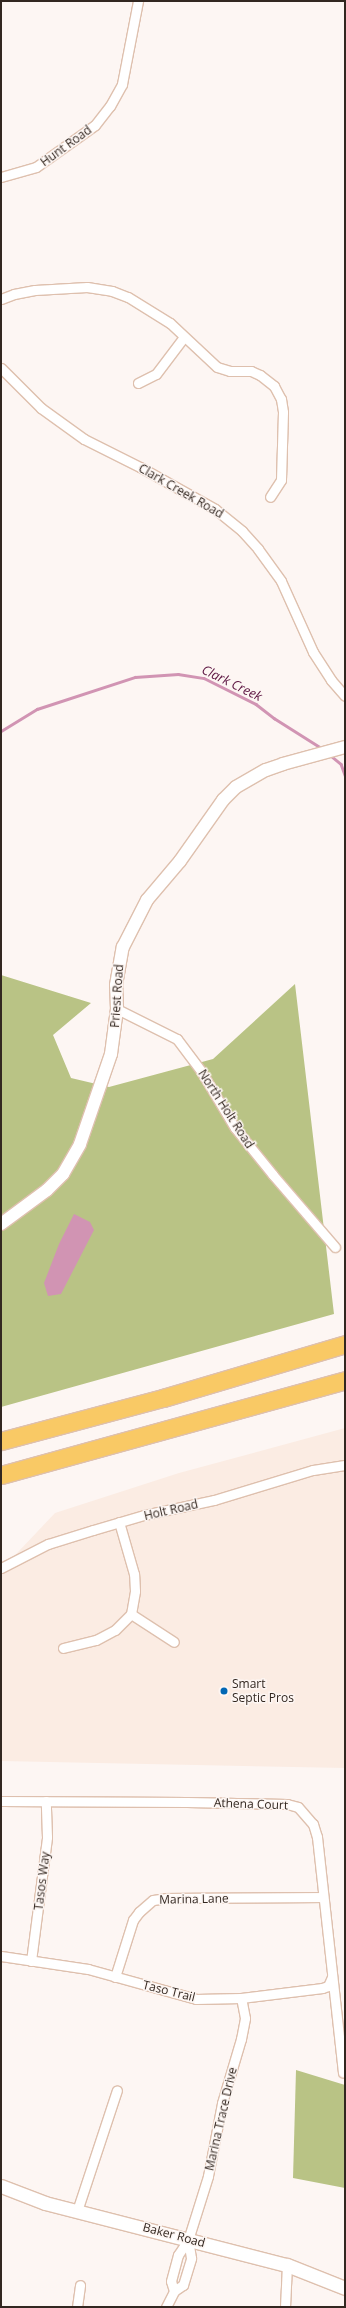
<!DOCTYPE html>
<style>
body{margin:0}
#map{position:relative;width:346px;height:2308px;overflow:hidden;background:#fdf6f3;font-family:"Open Sans",sans-serif}
div>[style]{position:absolute}
[style*='--x']{left:calc(var(--x)*1px);top:calc(var(--y)*1px);width:calc(var(--w)*1px);rotate:calc(var(--a)*1deg)}
.built>*{inset:0;background:#fbece3}
.forest>*{inset:0;background:#b9c385}
.water>*{inset:0;background:#d194b3}
.stream>*{height:2.5px;margin:-1.25px;padding:0 1.25px;transform-origin:1.25px;border-radius:1.25px;background:#d194b3}
.roads{filter:drop-shadow(1px 0 #dec0ae) drop-shadow(-1px 0 #dec0ae) drop-shadow(0 1px #dec0ae) drop-shadow(0 -1px #dec0ae)}
.minor>*{height:9px;margin:-4.5px;padding:0 4.5px;transform-origin:4.5px;border-radius:4.5px;background:#fff}
.tertiary>*{height:12px;margin:-6px;padding:0 6px;transform-origin:6px;border-radius:6px;background:#fff}
.secondary>*{height:13px;margin:-6.5px;padding:0 6.5px;transform-origin:6.5px;border-radius:6.5px;background:#fff}
.motorway>*{height:17px;margin:-8.5px;padding:0 8.5px;transform-origin:8.5px;border-radius:8.5px;background:#f9c965}
.dots>*{width:11px;height:11px;translate:-50% -50%;box-sizing:border-box;border:2px solid #fdf6f3;border-radius:50%}
span{translate:-50% -50%;white-space:nowrap;text-align:center;line-height:1.15;-webkit-text-stroke:3px #fdf6f3;paint-order:stroke}
.street-label{font-size:12px;color:#322720}
.poi-label{font-size:12px;color:#322720}
.left{translate:0 -50%;text-align:left}
.water-label{font-size:13px;color:#5a123f;font-style:italic}
.frame{position:absolute;inset:0;border:2px solid #322720;pointer-events:none}
</style>
<div id="map">
<div class="built">
<i style="clip-path:polygon(345px 1428px,345px 1768px,1px 1761px,1px 1570px,55px 1513px,179px 1473px)"></i>
</div>
<div class="forest">
<i style="clip-path:polygon(1px 975px,91px 1003px,53px 1035px,71px 1078px,109px 1087px,213px 1059px,295px 984px,334px 1314px,1px 1407px)"></i>
<i style="clip-path:polygon(296px 2070px,345px 2085px,345px 2188px,293px 2178px)"></i>
</div>
<div class="water">
<i style="clip-path:polygon(74px 1214px,90px 1222px,94px 1230px,61px 1294px,48px 1296px,44px 1283px,59px 1244px)"></i>
</div>
<div class="stream">
<i style="--x:1;--y:731;--w:42;--a:-31.4"></i>
<i style="--x:37;--y:709;--w:103;--a:-18.1"></i>
<i style="--x:135;--y:677;--w:43;--a:-4"></i>
<i style="--x:178;--y:674;--w:26;--a:9"></i>
<i style="--x:204;--y:678;--w:58;--a:26.6"></i>
<i style="--x:256;--y:704;--w:23;--a:38"></i>
<i style="--x:274;--y:718;--w:58;--a:32.3"></i>
<i style="--x:330;--y:755;--w:14;--a:39"></i>
<i style="--x:341;--y:764;--w:12;--a:70"></i>
</div>
<div class="roads">
<div class="minor">
<i style="--x:1;--y:177;--w:36;--a:-16"></i>
<i style="--x:36;--y:167;--w:72;--a:-35.4"></i>
<i style="--x:95;--y:125;--w:24;--a:-52"></i>
<i style="--x:110;--y:106;--w:25;--a:-61"></i>
<i style="--x:122;--y:84;--w:85;--a:-79.1"></i>
<i style="--x:1;--y:299;--w:14;--a:-21"></i>
<i style="--x:14;--y:294;--w:21;--a:-11"></i>
<i style="--x:35;--y:290;--w:52;--a:-3.3"></i>
<i style="--x:87;--y:287;--w:25;--a:9"></i>
<i style="--x:112;--y:291;--w:17;--a:21"></i>
<i style="--x:128;--y:297;--w:49;--a:31.8"></i>
<i style="--x:170;--y:323;--w:64;--a:43.1"></i>
<i style="--x:217;--y:367;--w:14;--a:17"></i>
<i style="--x:230;--y:371;--w:21;--a:0"></i>
<i style="--x:251;--y:371;--w:10;--a:24"></i>
<i style="--x:260;--y:375;--w:18;--a:38"></i>
<i style="--x:274;--y:386;--w:15;--a:62"></i>
<i style="--x:281;--y:399;--w:13;--a:81"></i>
<i style="--x:283;--y:412;--w:68;--a:91.7"></i>
<i style="--x:281;--y:480;--w:20;--a:123"></i>
<i style="--x:1;--y:368;--w:57;--a:45"></i>
<i style="--x:41;--y:408;--w:53;--a:35.8"></i>
<i style="--x:84;--y:439;--w:63;--a:26.6"></i>
<i style="--x:140;--y:467;--w:86;--a:29.2"></i>
<i style="--x:215;--y:509;--w:35;--a:39"></i>
<i style="--x:242;--y:531;--w:24;--a:48"></i>
<i style="--x:258;--y:549;--w:39;--a:54"></i>
<i style="--x:281;--y:581;--w:78;--a:65.7"></i>
<i style="--x:313;--y:652;--w:33;--a:57"></i>
<i style="--x:331;--y:680;--w:21;--a:49"></i>
<i style="--x:138;--y:383;--w:20;--a:-27"></i>
<i style="--x:156;--y:374;--w:46;--a:-52.9"></i>
<i style="--x:117;--y:1009;--w:67;--a:26.6"></i>
<i style="--x:177;--y:1039;--w:40;--a:53"></i>
<i style="--x:201;--y:1071;--w:66;--a:59.2"></i>
<i style="--x:235;--y:1128;--w:60;--a:51"></i>
<i style="--x:273;--y:1175;--w:95;--a:49.3"></i>
<i style="--x:1;--y:1568;--w:53;--a:-27.1"></i>
<i style="--x:48;--y:1544;--w:47;--a:-17.3"></i>
<i style="--x:93;--y:1530;--w:53;--a:-16.4"></i>
<i style="--x:144;--y:1515;--w:72;--a:-12.1"></i>
<i style="--x:214;--y:1500;--w:103;--a:-16.9"></i>
<i style="--x:313;--y:1470;--w:32;--a:-9"></i>
<i style="--x:131;--y:1614;--w:51;--a:33.1"></i>
<i style="--x:63;--y:1648;--w:34;--a:-14"></i>
<i style="--x:96;--y:1640;--w:21;--a:-28"></i>
<i style="--x:115;--y:1630;--w:23;--a:-45"></i>
<i style="--x:131;--y:1614;--w:23;--a:-80"></i>
<i style="--x:135;--y:1591;--w:17;--a:-93"></i>
<i style="--x:134;--y:1574;--w:54;--a:-106.1"></i>
<i style="--x:1;--y:1801;--w:186;--a:0.3"></i>
<i style="--x:187;--y:1802;--w:100;--a:1.1"></i>
<i style="--x:287;--y:1804;--w:11;--a:15"></i>
<i style="--x:298;--y:1807;--w:23;--a:49"></i>
<i style="--x:313;--y:1824;--w:14;--a:73"></i>
<i style="--x:317;--y:1837;--w:237;--a:83.7"></i>
<i style="--x:1;--y:1956;--w:88;--a:8.5"></i>
<i style="--x:88;--y:1969;--w:112;--a:15.5"></i>
<i style="--x:196;--y:1999;--w:45;--a:-1.3"></i>
<i style="--x:241;--y:1998;--w:82;--a:-7"></i>
<i style="--x:322;--y:1988;--w:6;--a:-18"></i>
<i style="--x:328;--y:1986;--w:10;--a:-66"></i>
<i style="--x:31;--y:1961;--w:125;--a:-82.6"></i>
<i style="--x:47;--y:1837;--w:36;--a:-92"></i>
<i style="--x:115;--y:1977;--w:60;--a:-72.5"></i>
<i style="--x:133;--y:1920;--w:10;--a:-53"></i>
<i style="--x:139;--y:1912;--w:18;--a:-41"></i>
<i style="--x:153;--y:1900;--w:14;--a:-8"></i>
<i style="--x:167;--y:1898;--w:156;--a:-0.4"></i>
<i style="--x:77;--y:2211;--w:127;--a:-71.7"></i>
<i style="--x:174;--y:2291;--w:10;--a:-107"></i>
<i style="--x:171;--y:2281;--w:27;--a:-75"></i>
<i style="--x:178;--y:2255;--w:18;--a:-56"></i>
<i style="--x:188;--y:2240;--w:67;--a:-72.6"></i>
<i style="--x:208;--y:2176;--w:74;--a:-79.1"></i>
<i style="--x:222;--y:2103;--w:67;--a:-73.5"></i>
<i style="--x:241;--y:2039;--w:21;--a:-79"></i>
<i style="--x:245;--y:2018;--w:20;--a:-101"></i>
<i style="--x:77;--y:2307;--w:22;--a:-82"></i>
<i style="--x:166;--y:2307;--w:18;--a:-63"></i>
<i style="--x:174;--y:2291;--w:11;--a:-34"></i>
<i style="--x:183;--y:2285;--w:28;--a:-73"></i>
<i style="--x:191;--y:2258;--w:18;--a:-99"></i>
<i style="--x:285;--y:2307;--w:42;--a:-87.3"></i>
</div>
<div class="tertiary">
<i style="--x:1;--y:1224;--w:57;--a:-36.5"></i>
<i style="--x:47;--y:1190;--w:23;--a:-45"></i>
<i style="--x:63;--y:1174;--w:34;--a:-60"></i>
<i style="--x:80;--y:1144;--w:95;--a:-71"></i>
<i style="--x:111;--y:1054;--w:45;--a:-82.4"></i>
<i style="--x:117;--y:1009;--w:24;--a:-92"></i>
<i style="--x:116;--y:985;--w:39;--a:-80"></i>
<i style="--x:123;--y:947;--w:53;--a:-62.9"></i>
<i style="--x:147;--y:900;--w:51;--a:-49.8"></i>
<i style="--x:180;--y:861;--w:75;--a:-54.8"></i>
<i style="--x:223;--y:800;--w:18;--a:-45"></i>
<i style="--x:236;--y:787;--w:34;--a:-30"></i>
<i style="--x:266;--y:770;--w:18;--a:-19"></i>
<i style="--x:283;--y:764;--w:64;--a:-15.3"></i>
</div>
<div class="secondary">
<i style="--x:1;--y:2186;--w:47;--a:21.1"></i>
<i style="--x:45;--y:2203;--w:250;--a:14.4"></i>
<i style="--x:287;--y:2265;--w:62;--a:21.6"></i>
</div>
<div class="motorway">
<i style="--x:1;--y:1441;--w:168;--a:-14.9"></i>
<i style="--x:163;--y:1398;--w:190;--a:-16.5"></i>
<i style="--x:1;--y:1475;--w:357;--a:-15.4"></i>
</div>
</div>
<div class="dots">
<i style="left:224px;top:1691px;background:#0267b4"></i>
</div>
<div class="street-label">
<span style="left:66px;top:146px;rotate:-36deg">Hunt Road</span>
<span style="left:181px;top:491px;rotate:30deg">Clark Creek Road</span>
<span style="left:117px;top:996px;rotate:-86deg">Priest Road</span>
<span style="left:226px;top:1109px;rotate:57deg">North Holt Road</span>
<span style="left:171px;top:1510px;rotate:-13deg">Holt Road</span>
<span style="left:251px;top:1804px;rotate:2deg">Athena Court</span>
<span style="left:42px;top:1881px;rotate:-83deg">Tasos Way</span>
<span style="left:194px;top:1899px;rotate:-1deg">Marina Lane</span>
<span style="left:169px;top:1991px;rotate:14deg">Taso Trail</span>
<span style="left:221px;top:2119px;rotate:-77deg">Marina Trace Drive</span>
<span style="left:174px;top:2235px;rotate:15deg">Baker Road</span>
</div>
<div class="poi-label">
<span class="left" style="left:232px;top:1691px">Smart<br>Septic Pros</span>
</div>
<div class="water-label">
<span style="left:232px;top:683px;rotate:26deg">Clark Creek</span>
</div>
<div class="frame"></div>
</div>
